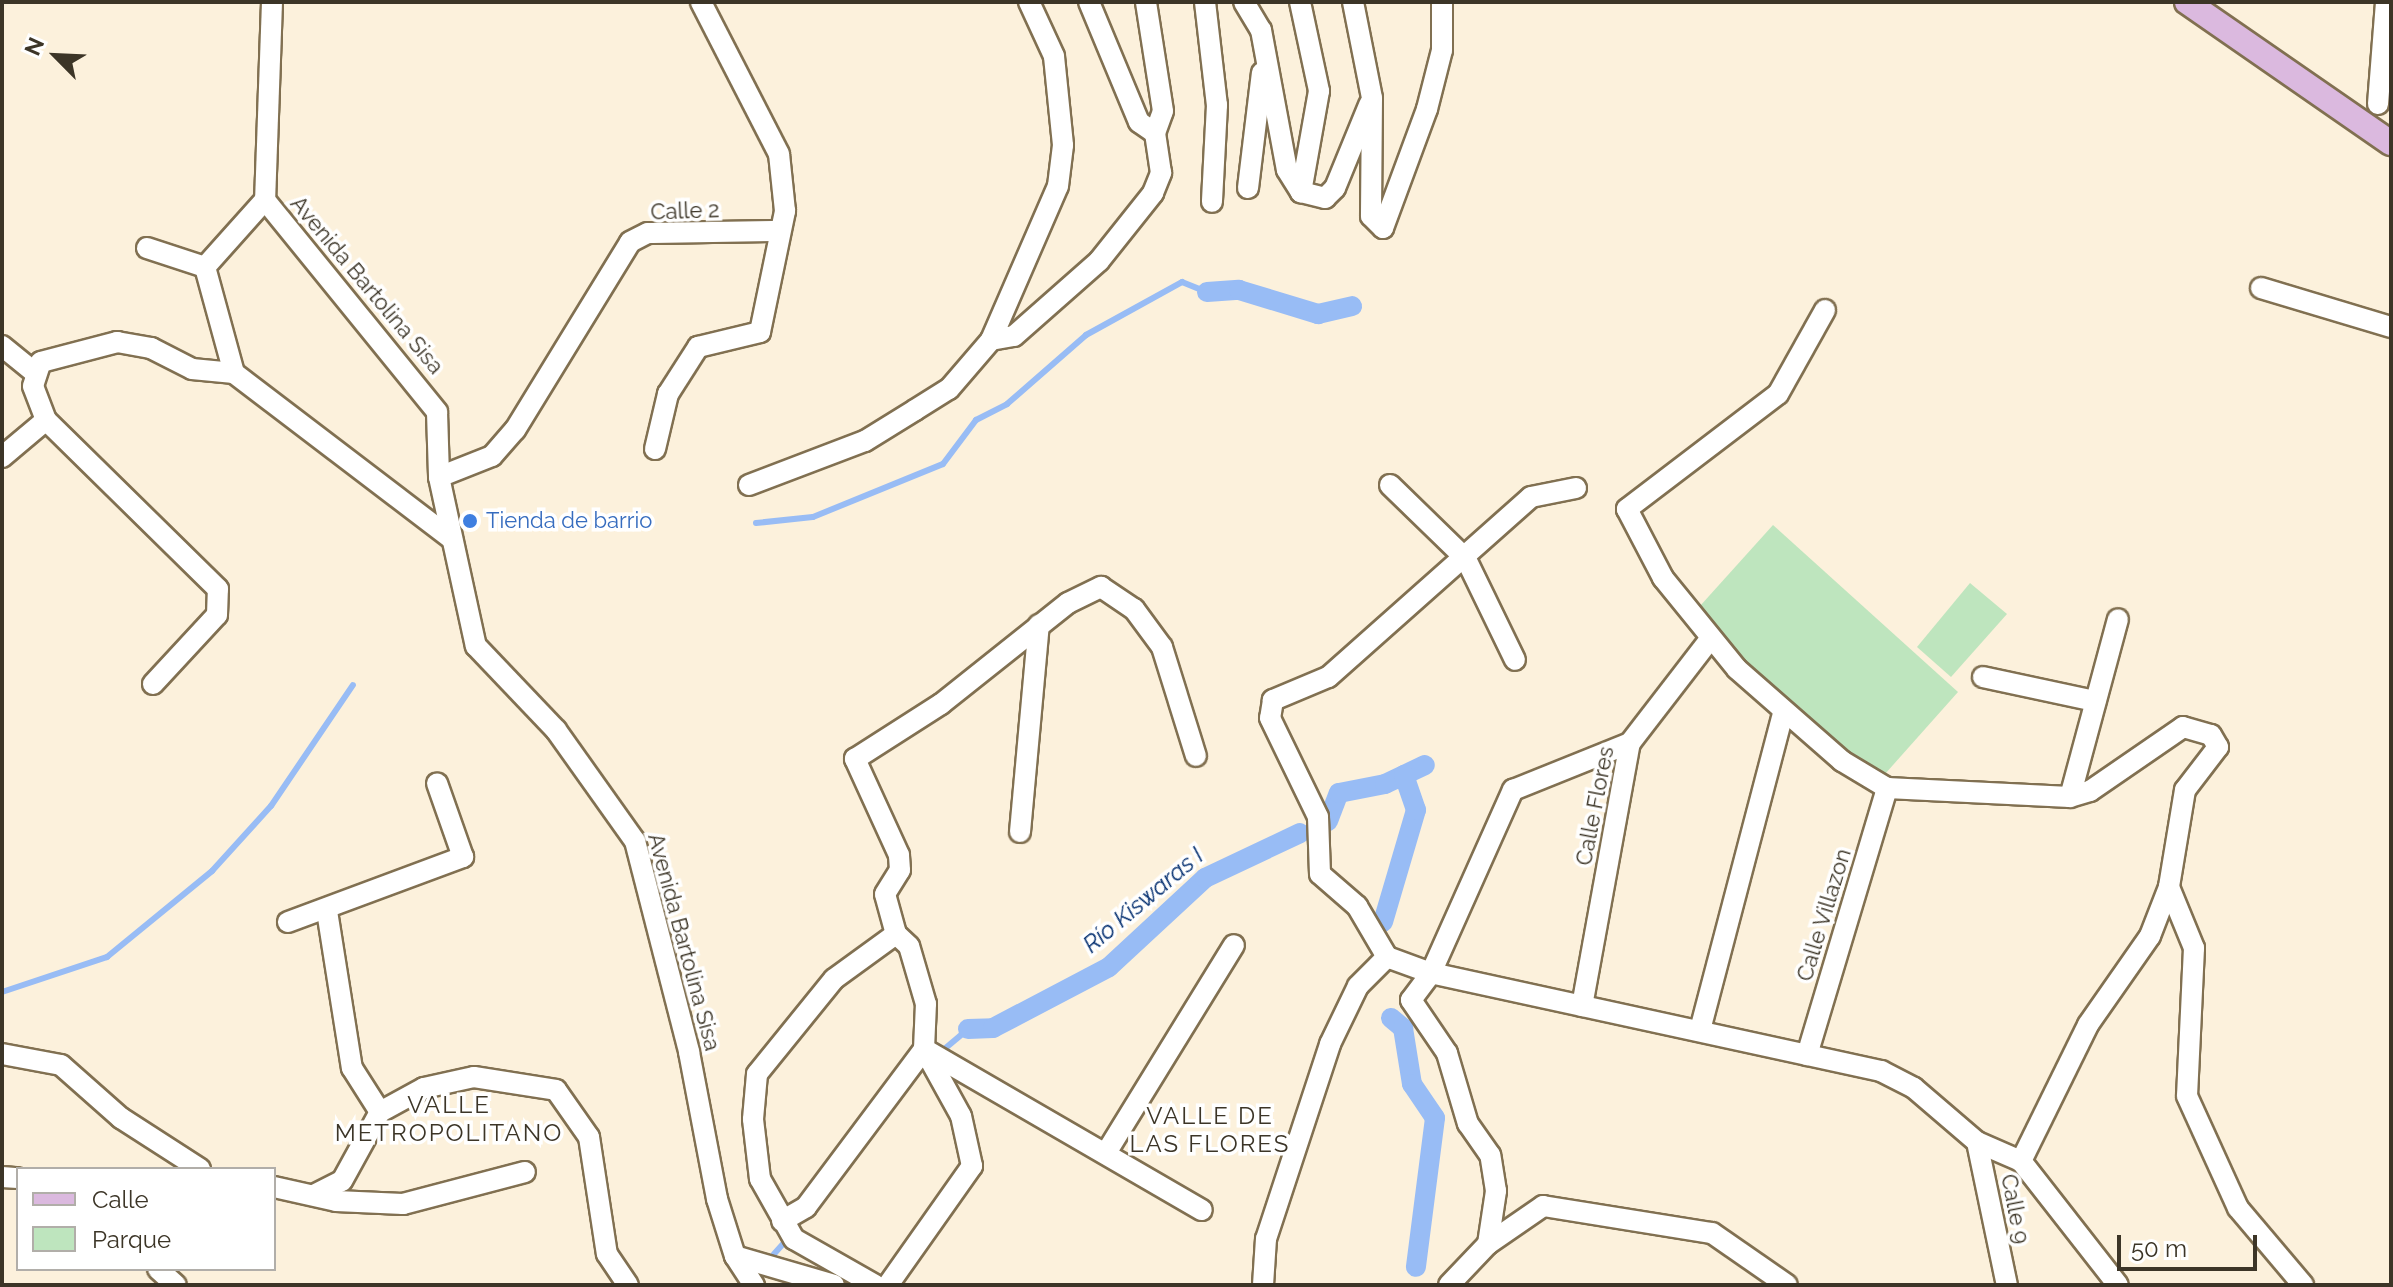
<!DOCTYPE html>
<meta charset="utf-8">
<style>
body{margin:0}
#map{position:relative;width:2393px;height:1287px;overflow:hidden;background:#fcf1dc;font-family:Raleway,sans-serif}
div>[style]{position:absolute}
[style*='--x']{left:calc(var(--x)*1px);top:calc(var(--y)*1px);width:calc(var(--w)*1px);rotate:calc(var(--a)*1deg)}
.green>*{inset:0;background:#bee5be}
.stream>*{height:6px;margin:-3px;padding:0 3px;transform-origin:3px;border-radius:3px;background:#98bcf5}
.canal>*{height:20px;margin:-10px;padding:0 10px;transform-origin:10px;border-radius:10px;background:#98bcf5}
.roads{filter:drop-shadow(2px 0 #817051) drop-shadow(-2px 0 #817051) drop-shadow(0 2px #817051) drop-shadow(0 -2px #817051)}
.minor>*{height:20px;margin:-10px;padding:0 10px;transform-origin:10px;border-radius:10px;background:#fff}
.major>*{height:24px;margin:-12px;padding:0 12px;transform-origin:12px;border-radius:12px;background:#dbb9df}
.dots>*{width:22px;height:22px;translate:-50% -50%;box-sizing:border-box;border:4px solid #fff;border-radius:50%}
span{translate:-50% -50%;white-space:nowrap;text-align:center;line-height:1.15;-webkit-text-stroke:7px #fff;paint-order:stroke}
.street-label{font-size:22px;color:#3c3527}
.shop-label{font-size:22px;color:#366cbe}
.left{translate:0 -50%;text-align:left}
.water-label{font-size:24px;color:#032e6f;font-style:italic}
.neighbourhood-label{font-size:24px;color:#3c3527;letter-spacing:2px}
.frame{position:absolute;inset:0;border:4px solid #3c3527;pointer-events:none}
.legend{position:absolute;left:16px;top:1167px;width:260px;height:104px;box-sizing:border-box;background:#fff;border:2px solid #b1aea9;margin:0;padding:10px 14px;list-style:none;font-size:24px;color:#3c3527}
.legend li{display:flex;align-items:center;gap:16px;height:40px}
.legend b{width:40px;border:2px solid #b1aea9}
.north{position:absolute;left:16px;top:16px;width:80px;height:80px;-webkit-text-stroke:6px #fff;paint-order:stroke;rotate:294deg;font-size:22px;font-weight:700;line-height:32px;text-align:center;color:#3c3527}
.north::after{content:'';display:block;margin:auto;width:28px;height:36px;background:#3c3527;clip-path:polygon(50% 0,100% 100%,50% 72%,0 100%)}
.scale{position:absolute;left:2117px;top:1235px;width:140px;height:36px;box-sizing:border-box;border:4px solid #3c3527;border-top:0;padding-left:10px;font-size:24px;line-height:28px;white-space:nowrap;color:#3c3527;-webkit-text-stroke:6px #fff;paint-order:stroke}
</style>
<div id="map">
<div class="green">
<i style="clip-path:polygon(1773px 525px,1958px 692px,1877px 783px,1691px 616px)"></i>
<i style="clip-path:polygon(1970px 583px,2007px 614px,1951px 677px,1917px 647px)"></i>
</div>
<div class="stream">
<i style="--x:756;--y:523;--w:57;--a:-6"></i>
<i style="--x:813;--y:517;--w:140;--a:-22.2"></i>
<i style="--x:943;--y:464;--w:55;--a:-53.1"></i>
<i style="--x:976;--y:420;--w:35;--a:-27"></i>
<i style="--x:1007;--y:404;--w:105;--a:-41.1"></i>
<i style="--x:1086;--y:335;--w:110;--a:-28.9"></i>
<i style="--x:1182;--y:282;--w:27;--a:22"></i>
<i style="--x:2;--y:992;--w:111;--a:-18.4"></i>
<i style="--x:107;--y:957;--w:136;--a:-39.3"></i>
<i style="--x:212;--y:871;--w:88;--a:-47.8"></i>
<i style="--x:271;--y:806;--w:146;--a:-55.9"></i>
<i style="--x:942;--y:1051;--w:34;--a:-40"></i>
<i style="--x:774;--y:1254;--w:15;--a:-48"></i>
</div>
<div class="canal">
<i style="--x:1207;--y:292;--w:32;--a:-4"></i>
<i style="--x:1239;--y:290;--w:83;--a:16.9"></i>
<i style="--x:1318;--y:314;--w:35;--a:-13"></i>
<i style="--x:1328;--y:821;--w:30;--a:-69"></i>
<i style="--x:1339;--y:793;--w:47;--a:-11.1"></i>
<i style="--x:1385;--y:784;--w:44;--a:-25.4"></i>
<i style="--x:1383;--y:922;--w:117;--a:-73.6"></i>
<i style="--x:1416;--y:810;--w:37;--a:-109"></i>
<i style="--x:1391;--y:1018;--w:16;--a:40"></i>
<i style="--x:1403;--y:1028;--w:57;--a:80.9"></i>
<i style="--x:1412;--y:1084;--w:41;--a:55.9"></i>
<i style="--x:1435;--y:1118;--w:150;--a:97.3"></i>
<i style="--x:968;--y:1029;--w:25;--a:-2"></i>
<i style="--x:993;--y:1028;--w:131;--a:-27.7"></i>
<i style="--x:1109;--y:967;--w:131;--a:-42.8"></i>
<i style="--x:1205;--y:878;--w:105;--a:-25.3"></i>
</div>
<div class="roads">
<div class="minor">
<i style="--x:272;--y:2;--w:198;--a:92"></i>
<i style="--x:265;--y:200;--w:273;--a:50.9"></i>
<i style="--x:437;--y:412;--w:65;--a:88.2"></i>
<i style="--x:439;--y:477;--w:173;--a:77.7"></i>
<i style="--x:476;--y:646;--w:116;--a:46.4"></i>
<i style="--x:556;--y:730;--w:136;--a:54.6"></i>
<i style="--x:635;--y:841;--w:218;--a:75.6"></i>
<i style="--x:689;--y:1052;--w:150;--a:79.2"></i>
<i style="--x:717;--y:1199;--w:60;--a:72.5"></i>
<i style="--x:735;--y:1256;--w:35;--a:57"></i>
<i style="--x:1089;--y:2;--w:130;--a:67.4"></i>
<i style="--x:1139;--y:122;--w:19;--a:35"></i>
<i style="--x:1205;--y:2;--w:104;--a:83.4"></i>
<i style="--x:1217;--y:105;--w:97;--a:93"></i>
<i style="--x:1244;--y:2;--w:33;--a:59"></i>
<i style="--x:1261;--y:30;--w:142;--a:79.5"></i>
<i style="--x:1287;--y:170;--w:26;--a:58"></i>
<i style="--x:1301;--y:192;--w:25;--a:14"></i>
<i style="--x:1325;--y:198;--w:14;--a:-45"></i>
<i style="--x:1335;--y:188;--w:90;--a:-67.7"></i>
<i style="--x:1300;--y:2;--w:91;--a:77.9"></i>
<i style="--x:1319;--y:91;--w:103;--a:100.1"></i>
<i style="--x:1353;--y:2;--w:98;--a:78.8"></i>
<i style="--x:1372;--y:98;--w:118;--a:90.5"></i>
<i style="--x:1371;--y:216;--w:17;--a:45"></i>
<i style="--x:1383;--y:228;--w:127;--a:-69.7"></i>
<i style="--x:1427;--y:109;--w:61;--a:-75.7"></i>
<i style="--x:1442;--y:50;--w:48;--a:-90"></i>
<i style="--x:2378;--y:104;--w:102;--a:-85.5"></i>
<i style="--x:1248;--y:188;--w:116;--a:-83.1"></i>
<i style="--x:147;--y:248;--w:61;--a:18.1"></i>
<i style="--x:205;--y:267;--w:90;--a:-48.2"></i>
<i style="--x:205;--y:267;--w:110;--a:74.7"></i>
<i style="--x:2261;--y:288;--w:136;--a:16.7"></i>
<i style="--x:1825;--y:310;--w:96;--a:119.2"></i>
<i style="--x:1778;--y:394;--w:190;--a:142.7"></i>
<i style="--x:1627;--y:509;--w:78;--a:62.4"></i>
<i style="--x:1663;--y:578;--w:117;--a:50.9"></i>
<i style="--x:1737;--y:669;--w:140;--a:41.2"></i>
<i style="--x:1842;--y:761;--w:52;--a:31"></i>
<i style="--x:1887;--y:788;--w:183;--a:2.8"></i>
<i style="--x:2070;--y:797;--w:21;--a:-17"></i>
<i style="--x:2090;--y:791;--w:113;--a:-34.5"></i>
<i style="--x:2183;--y:727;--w:29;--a:16"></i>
<i style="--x:2211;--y:735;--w:14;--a:60"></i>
<i style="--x:2218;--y:747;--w:54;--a:127.5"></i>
<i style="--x:2185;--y:790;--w:98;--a:99.4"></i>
<i style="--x:2169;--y:887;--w:53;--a:111.2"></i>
<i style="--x:2150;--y:936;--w:108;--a:124.9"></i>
<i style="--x:2088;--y:1025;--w:152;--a:116.2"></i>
<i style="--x:991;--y:340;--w:23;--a:-10"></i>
<i style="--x:1014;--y:336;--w:113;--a:-41.4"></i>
<i style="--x:1099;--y:261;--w:87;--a:-51.5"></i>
<i style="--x:1153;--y:193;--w:22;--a:-68"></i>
<i style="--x:1161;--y:173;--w:40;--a:-98.5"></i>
<i style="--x:1155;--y:133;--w:23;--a:-70"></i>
<i style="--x:1163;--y:111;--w:110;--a:-98.9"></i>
<i style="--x:2;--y:346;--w:40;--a:39"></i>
<i style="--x:655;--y:449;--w:57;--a:-76.7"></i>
<i style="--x:668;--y:394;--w:56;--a:-57.4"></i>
<i style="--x:698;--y:347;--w:64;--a:-13.6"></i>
<i style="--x:760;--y:332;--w:124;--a:-78.3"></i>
<i style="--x:785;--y:211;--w:57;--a:-96"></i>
<i style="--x:779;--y:154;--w:171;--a:-117.2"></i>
<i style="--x:2;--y:457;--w:57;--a:-40.1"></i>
<i style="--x:439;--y:477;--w:57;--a:-21.6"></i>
<i style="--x:492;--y:456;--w:35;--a:-49"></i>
<i style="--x:515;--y:430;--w:220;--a:-58.5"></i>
<i style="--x:630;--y:242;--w:20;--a:-27"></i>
<i style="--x:648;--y:233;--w:129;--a:-0.9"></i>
<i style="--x:749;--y:485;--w:124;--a:-20.8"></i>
<i style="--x:865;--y:441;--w:59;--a:-31.8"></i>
<i style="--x:915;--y:410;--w:40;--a:-32"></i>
<i style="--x:949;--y:389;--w:65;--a:-49.4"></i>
<i style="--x:991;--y:340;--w:168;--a:-66.5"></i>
<i style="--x:1058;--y:186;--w:41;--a:-83"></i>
<i style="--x:1063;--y:145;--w:89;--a:-95.8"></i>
<i style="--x:1054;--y:56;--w:60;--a:-114.8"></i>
<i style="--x:1390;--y:485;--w:106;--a:44.2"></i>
<i style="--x:1466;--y:559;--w:112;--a:64.1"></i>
<i style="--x:1576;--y:488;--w:46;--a:168.7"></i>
<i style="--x:1531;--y:497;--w:271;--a:138.4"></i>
<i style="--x:1328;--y:677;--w:60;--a:157.3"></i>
<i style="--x:1273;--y:700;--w:18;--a:99"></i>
<i style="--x:1270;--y:718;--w:110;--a:64.1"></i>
<i style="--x:1318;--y:817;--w:57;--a:88"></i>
<i style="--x:1320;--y:874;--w:49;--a:40.9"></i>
<i style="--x:1357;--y:906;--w:59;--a:59.5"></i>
<i style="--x:1387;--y:957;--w:47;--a:20"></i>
<i style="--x:1431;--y:973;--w:461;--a:12.3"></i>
<i style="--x:1881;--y:1071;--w:37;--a:27"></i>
<i style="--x:1914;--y:1088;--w:83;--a:40.6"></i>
<i style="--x:1977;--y:1142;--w:48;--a:23.4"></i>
<i style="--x:2021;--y:1161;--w:157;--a:52"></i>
<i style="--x:1983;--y:677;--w:115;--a:12.1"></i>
<i style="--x:153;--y:684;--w:94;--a:-47.2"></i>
<i style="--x:217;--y:615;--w:26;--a:-88"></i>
<i style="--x:218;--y:589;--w:241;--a:-135.5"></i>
<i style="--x:46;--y:420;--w:36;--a:-111"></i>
<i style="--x:33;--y:386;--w:25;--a:-72"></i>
<i style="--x:41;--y:362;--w:79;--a:-14.7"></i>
<i style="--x:117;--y:342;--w:35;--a:10"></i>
<i style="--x:151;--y:348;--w:46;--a:27.1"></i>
<i style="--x:192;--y:369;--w:42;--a:5.4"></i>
<i style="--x:234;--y:373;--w:274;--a:37.3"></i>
<i style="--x:2070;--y:797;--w:184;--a:-74.9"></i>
<i style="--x:1020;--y:832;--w:208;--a:-84.8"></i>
<i style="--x:2169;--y:887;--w:66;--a:67.7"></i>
<i style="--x:2194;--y:948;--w:148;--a:92.7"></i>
<i style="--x:2187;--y:1096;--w:123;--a:65.5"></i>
<i style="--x:2238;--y:1208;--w:101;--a:49.8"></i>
<i style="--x:327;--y:911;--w:159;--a:81"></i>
<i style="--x:352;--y:1068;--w:52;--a:57.5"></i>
<i style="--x:288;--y:922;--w:187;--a:-20.4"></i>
<i style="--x:463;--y:857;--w:78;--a:-109.4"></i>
<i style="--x:1582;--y:1006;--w:267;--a:-79.7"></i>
<i style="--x:1630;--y:743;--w:131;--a:-52.4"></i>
<i style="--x:1700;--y:1030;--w:327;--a:-75.3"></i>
<i style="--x:924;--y:1049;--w:321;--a:30.1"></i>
<i style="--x:2;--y:1054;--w:60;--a:10.6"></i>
<i style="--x:61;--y:1065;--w:80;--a:41.5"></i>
<i style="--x:121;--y:1118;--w:94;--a:32.8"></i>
<i style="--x:1807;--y:1055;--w:279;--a:-73.3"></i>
<i style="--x:1977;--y:1142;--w:146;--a:78.2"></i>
<i style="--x:1106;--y:1153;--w:244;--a:-58.4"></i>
<i style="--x:2;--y:1177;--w:16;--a:4"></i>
<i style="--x:274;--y:1187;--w:64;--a:12.7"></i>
<i style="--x:336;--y:1201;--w:67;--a:2.6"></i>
<i style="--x:403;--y:1204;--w:126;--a:-14.7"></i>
<i style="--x:314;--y:1195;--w:31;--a:-27"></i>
<i style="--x:342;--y:1181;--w:79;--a:-61.2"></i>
<i style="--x:380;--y:1112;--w:50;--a:-28.6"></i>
<i style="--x:424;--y:1088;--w:51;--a:-12.4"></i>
<i style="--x:474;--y:1077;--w:83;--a:9"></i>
<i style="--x:556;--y:1090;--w:57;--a:54.9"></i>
<i style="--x:589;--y:1137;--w:118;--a:81.3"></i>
<i style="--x:607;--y:1254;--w:37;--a:56"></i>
<i style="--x:782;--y:1221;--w:28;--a:-30"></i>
<i style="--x:806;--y:1207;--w:197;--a:-53.2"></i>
<i style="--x:924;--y:1049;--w:45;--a:-87.5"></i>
<i style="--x:926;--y:1004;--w:60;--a:-106.3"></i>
<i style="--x:909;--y:946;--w:18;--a:-137"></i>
<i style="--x:1488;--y:1244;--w:54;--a:-81.4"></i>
<i style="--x:1496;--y:1191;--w:36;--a:-99"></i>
<i style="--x:1490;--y:1155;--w:38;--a:-125"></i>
<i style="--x:1468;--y:1124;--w:74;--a:-106.5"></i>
<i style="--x:1447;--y:1053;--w:64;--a:-124.2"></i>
<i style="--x:1411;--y:1000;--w:34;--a:-53"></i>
<i style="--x:1431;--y:973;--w:201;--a:-65.9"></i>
<i style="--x:1513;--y:790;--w:126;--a:-21.9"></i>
<i style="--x:735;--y:1256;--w:103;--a:16.3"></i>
<i style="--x:158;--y:1269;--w:24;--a:42"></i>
<i style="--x:875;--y:1285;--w:93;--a:-150.4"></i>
<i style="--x:794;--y:1239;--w:69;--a:-119.5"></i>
<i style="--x:760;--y:1179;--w:60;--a:-96.7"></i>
<i style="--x:753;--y:1119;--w:45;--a:-84.9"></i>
<i style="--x:757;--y:1074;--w:122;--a:-51"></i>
<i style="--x:834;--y:979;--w:77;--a:-36"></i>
<i style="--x:896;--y:934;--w:41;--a:-105.4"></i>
<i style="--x:885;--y:894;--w:28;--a:-58"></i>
<i style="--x:900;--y:870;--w:15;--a:-94"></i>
<i style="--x:899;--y:855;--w:106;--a:-114.6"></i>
<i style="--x:855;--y:759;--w:102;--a:-32.6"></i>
<i style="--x:941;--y:704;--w:162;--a:-38.5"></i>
<i style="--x:1068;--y:603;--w:37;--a:-26"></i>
<i style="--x:1101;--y:587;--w:40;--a:34"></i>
<i style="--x:1134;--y:609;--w:47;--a:53.6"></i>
<i style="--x:1162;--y:647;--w:114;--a:72.7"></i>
<i style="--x:888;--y:1285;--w:146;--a:-54.8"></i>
<i style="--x:972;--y:1166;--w:51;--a:-102.4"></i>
<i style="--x:961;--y:1116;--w:77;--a:-118.9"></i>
<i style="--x:1263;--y:1285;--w:46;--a:-86.3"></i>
<i style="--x:1266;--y:1239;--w:205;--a:-71.8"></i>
<i style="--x:1330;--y:1044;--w:64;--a:-64.2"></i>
<i style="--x:1358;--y:986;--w:41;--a:-45"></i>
<i style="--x:1449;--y:1285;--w:57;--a:-46.4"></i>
<i style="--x:1488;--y:1244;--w:67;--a:-34.6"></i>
<i style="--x:1543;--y:1206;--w:171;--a:9.1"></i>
<i style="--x:1712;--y:1233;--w:91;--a:34.7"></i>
</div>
<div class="major">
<i style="--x:2187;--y:2;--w:248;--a:34.7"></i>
</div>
</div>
<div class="dots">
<i style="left:470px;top:521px;background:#3f7fe0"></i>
</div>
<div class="street-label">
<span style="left:685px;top:211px;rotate:-2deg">Calle 2</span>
<span style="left:367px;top:285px;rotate:50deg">Avenida Bartolina Sisa</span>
<span style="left:1595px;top:806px;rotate:-79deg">Calle Flores</span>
<span style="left:1824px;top:915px;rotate:-73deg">Calle Villazon</span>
<span style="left:684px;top:942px;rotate:75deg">Avenida Bartolina Sisa</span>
<span style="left:2015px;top:1209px;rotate:79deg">Calle 9</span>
</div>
<div class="shop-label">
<span class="left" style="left:486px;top:521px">Tienda de barrio</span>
</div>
<div class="water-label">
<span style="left:1143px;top:900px;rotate:-40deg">Río Kiswaras I</span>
</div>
<div class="neighbourhood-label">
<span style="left:449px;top:1119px">VALLE<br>METROPOLITANO</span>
<span style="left:1210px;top:1130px">VALLE DE<br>LAS FLORES</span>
</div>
<div class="frame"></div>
<ul class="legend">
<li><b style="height:10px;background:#dbb9df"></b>Calle</li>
<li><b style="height:22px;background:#bee5be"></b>Parque</li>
</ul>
<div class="north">N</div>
<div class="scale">50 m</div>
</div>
